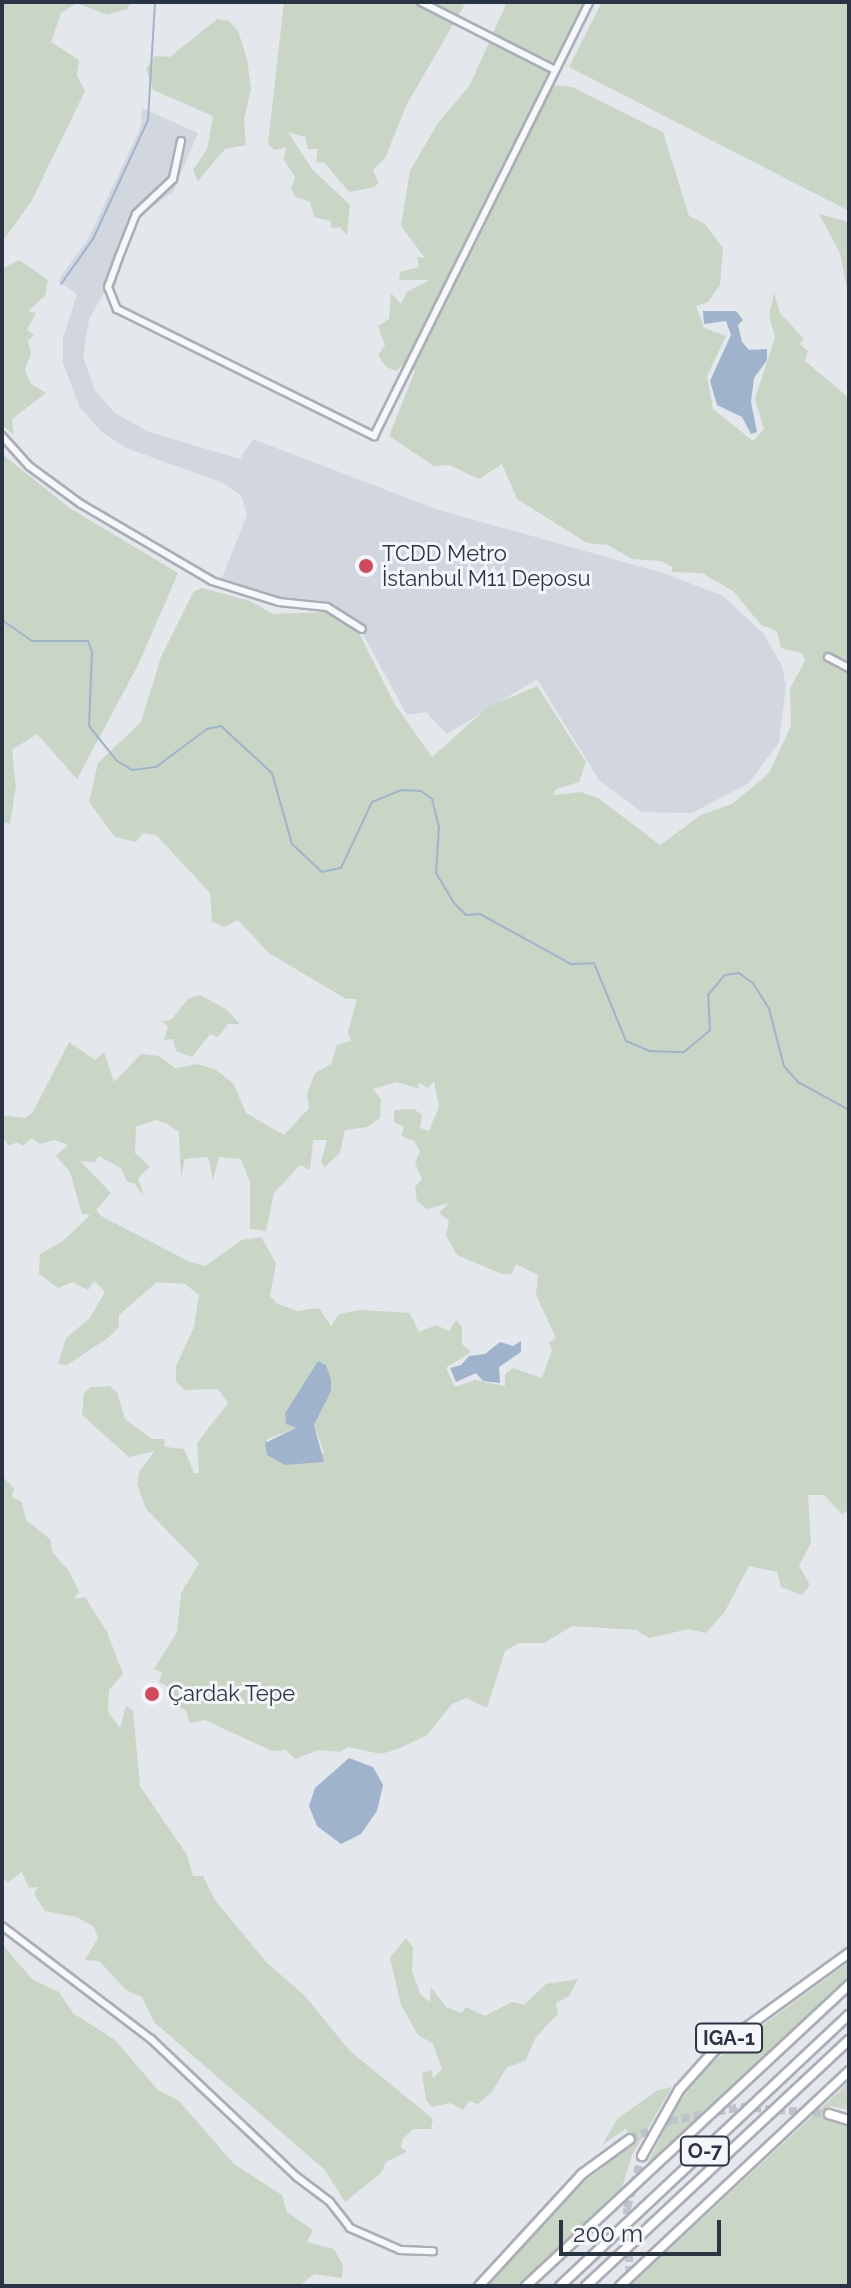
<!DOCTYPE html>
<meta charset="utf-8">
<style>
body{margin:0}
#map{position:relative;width:851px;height:2288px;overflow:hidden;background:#e4e7ec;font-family:Raleway,sans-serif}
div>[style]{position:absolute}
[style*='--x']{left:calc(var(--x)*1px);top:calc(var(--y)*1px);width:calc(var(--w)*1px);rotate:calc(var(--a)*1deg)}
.built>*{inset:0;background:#d2d6de}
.green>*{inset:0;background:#c9d6c5}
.water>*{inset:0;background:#9fb4cc}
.stream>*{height:2px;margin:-1px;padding:0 1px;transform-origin:1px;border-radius:1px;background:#9fb4cc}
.highway-tunnel>*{height:8px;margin-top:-4px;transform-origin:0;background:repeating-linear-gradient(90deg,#bfc3cb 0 8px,transparent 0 12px)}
.roads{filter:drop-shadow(2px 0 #a9aeb7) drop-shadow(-2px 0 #a9aeb7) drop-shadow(0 2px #a9aeb7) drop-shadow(0 -2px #a9aeb7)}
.minor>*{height:6px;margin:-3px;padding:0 3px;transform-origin:3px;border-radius:3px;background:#f7f8fa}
.highway>*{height:8px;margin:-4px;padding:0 4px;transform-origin:4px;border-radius:4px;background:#fff}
.dots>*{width:22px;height:22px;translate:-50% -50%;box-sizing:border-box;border:4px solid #f4f6f9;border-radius:50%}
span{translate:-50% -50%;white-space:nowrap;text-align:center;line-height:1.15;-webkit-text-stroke:6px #f4f6f9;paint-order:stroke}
.shield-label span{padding:2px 6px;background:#f4f6f9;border:2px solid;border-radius:6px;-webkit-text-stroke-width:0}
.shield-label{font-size:20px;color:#2b3445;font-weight:700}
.poi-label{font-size:22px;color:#2b3445}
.left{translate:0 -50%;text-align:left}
.frame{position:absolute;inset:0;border:4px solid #2b3445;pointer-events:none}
.scale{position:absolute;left:559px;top:2220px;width:162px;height:36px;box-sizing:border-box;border:4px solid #2b3445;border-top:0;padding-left:10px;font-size:24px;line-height:28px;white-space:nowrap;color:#2b3445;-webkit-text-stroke:6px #f4f6f9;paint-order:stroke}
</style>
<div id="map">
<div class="built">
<i style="clip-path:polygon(142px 108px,198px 133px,173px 192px,137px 218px,115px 287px,103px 294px,89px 319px,83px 357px,95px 390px,115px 413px,149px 432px,240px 459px,253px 439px,436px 509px,666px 574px,723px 596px,763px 633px,782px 666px,786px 686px,779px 742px,749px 783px,692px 813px,642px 812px,599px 780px,537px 679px,447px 734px,426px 712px,407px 715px,363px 634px,345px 618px,324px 610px,270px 605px,218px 588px,247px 515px,241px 495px,221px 482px,126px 448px,102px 432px,80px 408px,63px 363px,63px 338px,77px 294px,58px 281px,88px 239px,141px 127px)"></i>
</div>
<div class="green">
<i style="clip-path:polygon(2px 2px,131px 2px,127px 9px,107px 15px,77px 3px,61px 13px,51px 42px,79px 60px,77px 75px,85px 91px,31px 202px,2px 242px)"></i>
<i style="clip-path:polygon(284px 2px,466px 2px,407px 104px,385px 158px,373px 170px,379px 183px,374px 187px,349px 192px,325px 163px,316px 162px,318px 149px,308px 149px,305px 137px,288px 132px,312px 169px,350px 205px,347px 235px,340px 227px,331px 228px,331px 221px,314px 217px,310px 202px,296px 197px,291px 189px,295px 177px,284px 160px,286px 147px,275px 150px,268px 144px)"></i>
<i style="clip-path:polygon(evenodd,507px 2px,584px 2px,544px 84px,572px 87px,663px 132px,689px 216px,705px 224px,723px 248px,720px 285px,708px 302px,696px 306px,704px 328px,726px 336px,707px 376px,713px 409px,753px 441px,764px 429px,755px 399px,775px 337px,769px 316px,774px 293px,780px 313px,804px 339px,800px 344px,808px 351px,805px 361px,849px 398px,849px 1510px,842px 1514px,824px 1495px,808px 1495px,811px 1543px,799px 1566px,810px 1585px,802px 1595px,781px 1587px,777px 1572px,749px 1566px,724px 1613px,706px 1633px,689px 1629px,649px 1638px,636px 1630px,572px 1626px,544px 1643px,519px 1643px,505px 1651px,487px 1708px,466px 1698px,452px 1704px,427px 1735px,398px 1749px,381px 1754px,348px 1747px,340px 1752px,318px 1750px,295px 1759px,286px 1750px,272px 1751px,205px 1720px,190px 1723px,186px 1711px,174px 1704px,170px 1688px,159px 1682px,162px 1673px,154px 1669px,177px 1632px,181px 1593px,199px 1563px,146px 1509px,137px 1484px,139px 1472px,155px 1451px,129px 1457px,82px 1415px,84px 1393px,91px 1387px,110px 1386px,117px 1392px,125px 1419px,152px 1439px,164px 1439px,165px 1447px,184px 1449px,194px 1473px,199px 1473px,197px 1443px,228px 1403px,218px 1389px,185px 1390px,176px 1382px,176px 1366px,194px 1327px,199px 1295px,185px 1284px,157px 1282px,119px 1315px,119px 1327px,109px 1337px,67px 1365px,58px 1364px,66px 1338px,90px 1318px,105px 1292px,94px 1281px,88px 1290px,73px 1282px,58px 1288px,39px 1274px,40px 1254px,63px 1241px,90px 1215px,82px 1214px,70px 1172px,56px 1156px,68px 1145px,55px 1140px,40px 1144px,32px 1138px,23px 1146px,17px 1142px,9px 1146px,2px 1136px,2px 1115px,25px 1118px,33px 1112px,69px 1042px,95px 1060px,104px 1052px,114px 1082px,141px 1054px,159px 1056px,175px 1068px,198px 1064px,216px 1070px,233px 1083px,246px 1113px,284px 1135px,309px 1108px,307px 1094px,315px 1073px,331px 1064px,337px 1045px,351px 1041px,348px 1032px,357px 999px,346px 999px,269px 953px,238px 920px,225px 927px,212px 922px,210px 893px,156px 835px,143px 833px,136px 842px,115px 837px,89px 802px,98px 763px,141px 722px,161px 657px,194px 591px,202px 588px,250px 601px,273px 614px,325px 612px,357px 629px,394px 703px,432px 757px,488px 707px,537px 686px,586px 762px,579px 782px,556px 789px,553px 795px,581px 792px,598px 798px,660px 845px,701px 815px,732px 804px,769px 773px,791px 726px,790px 688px,805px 661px,802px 653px,781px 648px,777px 631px,761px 625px,733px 591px,702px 573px,671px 572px,673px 567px,660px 561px,632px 559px,608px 545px,587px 543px,517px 499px,502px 464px,479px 479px,449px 465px,434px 466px,389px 436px,415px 371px,403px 364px,397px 371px,386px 367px,378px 355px,385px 345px,378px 326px,389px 319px,391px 293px,401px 304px,407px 292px,429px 280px,399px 280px,400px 272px,419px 267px,417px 257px,425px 258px,401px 226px,410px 171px,438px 123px,470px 85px,507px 2px,434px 1081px,439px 1107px,429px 1131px,420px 1128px,422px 1115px,414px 1109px,394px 1110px,394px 1122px,404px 1127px,401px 1136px,414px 1141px,420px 1151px,415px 1163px,422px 1179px,415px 1187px,417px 1201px,427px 1209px,449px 1203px,439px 1213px,449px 1221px,446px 1235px,457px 1255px,502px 1274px,511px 1274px,516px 1264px,538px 1275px,536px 1295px,556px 1338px,549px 1342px,552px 1350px,542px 1378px,513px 1368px,505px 1374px,505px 1386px,475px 1380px,455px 1387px,446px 1368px,471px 1352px,462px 1344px,462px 1327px,456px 1320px,449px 1331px,436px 1325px,419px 1332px,410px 1313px,360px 1310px,339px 1314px,331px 1326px,319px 1308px,297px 1311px,278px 1304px,270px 1296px,276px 1263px,261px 1237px,242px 1240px,205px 1266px,188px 1261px,101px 1216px,96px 1210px,111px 1193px,80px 1161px,95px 1162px,99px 1156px,122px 1169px,127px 1182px,134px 1183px,144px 1196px,138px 1178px,150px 1167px,135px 1153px,136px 1127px,155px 1120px,166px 1123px,179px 1132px,181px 1177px,185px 1159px,208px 1157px,213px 1180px,219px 1157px,241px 1159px,250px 1182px,250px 1229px,266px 1231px,274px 1193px,300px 1165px,310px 1170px,313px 1140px,327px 1140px,321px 1162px,325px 1167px,340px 1153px,345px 1130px,367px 1127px,380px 1118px,381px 1099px,373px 1089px,397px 1082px,419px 1089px,418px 1083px,428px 1088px,434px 1081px,507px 2px,318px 1361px,324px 1404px,314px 1425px,324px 1453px,267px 1455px,267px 1439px,297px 1428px,285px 1413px,318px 1361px)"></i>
<i style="clip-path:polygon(602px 2px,849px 2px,849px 211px,569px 67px)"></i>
<i style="clip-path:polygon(217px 19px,229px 21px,238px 31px,247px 59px,251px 89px,244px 120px,246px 145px,225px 149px,198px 181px,193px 170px,207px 149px,213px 116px,153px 90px,146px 69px,155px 56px,170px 57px)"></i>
<i style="clip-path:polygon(819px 214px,849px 222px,849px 299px,840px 253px)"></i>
<i style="clip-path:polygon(19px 260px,48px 280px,45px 296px,28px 311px,36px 313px,27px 330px,34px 335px,28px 341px,31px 353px,25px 370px,31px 384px,46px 393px,12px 419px,14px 435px,2px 425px,2px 269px)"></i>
<i style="clip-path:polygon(2px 454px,71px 509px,178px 573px,138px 665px,77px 779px,37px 734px,12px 750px,16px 786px,10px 824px,2px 822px)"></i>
<i style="clip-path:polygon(200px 995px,226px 1009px,240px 1024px,228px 1024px,218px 1037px,210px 1034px,192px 1057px,176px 1051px,173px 1039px,164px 1040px,168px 1026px,161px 1021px,171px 1020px,188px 999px)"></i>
<i style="clip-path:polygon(2px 1476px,14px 1488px,12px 1497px,22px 1502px,26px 1520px,50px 1539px,52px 1552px,69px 1571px,79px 1591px,74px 1599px,85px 1597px,107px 1632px,123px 1674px,109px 1690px,108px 1712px,120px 1728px,126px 1706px,133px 1711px,140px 1786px,187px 1855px,193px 1876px,203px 1876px,215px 1900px,267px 1963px,305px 1996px,350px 2051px,433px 2119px,431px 2129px,413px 2129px,403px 2139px,401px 2147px,407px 2152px,386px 2162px,381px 2173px,345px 2202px,325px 2170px,154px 2022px,142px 1997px,126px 1990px,99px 1961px,85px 1960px,98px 1938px,94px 1927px,77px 1917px,45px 1911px,34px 1894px,38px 1887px,29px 1888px,22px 1872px,8px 1882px,2px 1878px)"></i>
<i style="clip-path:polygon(406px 1938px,413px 1947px,412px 1971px,421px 1995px,430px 2002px,431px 1987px,446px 2007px,461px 2013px,466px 2007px,485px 2016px,512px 2002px,524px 2005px,546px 1984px,578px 1979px,569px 1996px,556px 2003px,558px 2014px,536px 2037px,525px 2061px,507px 2067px,492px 2092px,478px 2104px,469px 2101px,463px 2110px,450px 2103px,432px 2107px,426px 2100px,422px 2073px,432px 2070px,433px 2078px,442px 2069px,433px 2044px,418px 2035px,401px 2005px,390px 1958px)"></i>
<i style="clip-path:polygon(2px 1944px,33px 1980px,59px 1992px,73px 2013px,115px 2040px,158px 2090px,179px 2101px,234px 2164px,282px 2195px,287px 2212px,313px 2230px,307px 2242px,334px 2249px,343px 2265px,342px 2278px,314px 2274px,299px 2286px,2px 2286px)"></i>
<i style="clip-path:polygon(849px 1962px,849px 1976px,645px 2168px,679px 2102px,710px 2064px)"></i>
<i style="clip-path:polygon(849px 2082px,849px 2110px,830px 2106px,827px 2119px,849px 2127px,849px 2286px,630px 2286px)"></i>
<i style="clip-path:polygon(672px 2087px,632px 2155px,620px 2194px,522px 2286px,487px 2286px,575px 2189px,633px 2144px,626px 2129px,602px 2145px,618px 2118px,658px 2090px)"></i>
</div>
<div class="water">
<i style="clip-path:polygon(703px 311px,736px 311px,743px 320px,738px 325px,742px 342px,749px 350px,767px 349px,767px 360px,754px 378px,751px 402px,757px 432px,751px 434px,742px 417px,717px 405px,710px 381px,731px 335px,726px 321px,704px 324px)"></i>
<i style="clip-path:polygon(521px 1341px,521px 1352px,499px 1367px,500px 1383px,483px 1381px,476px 1373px,456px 1382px,450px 1368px,461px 1365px,469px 1356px,485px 1354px,500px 1342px,513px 1346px)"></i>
<i style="clip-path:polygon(318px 1361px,326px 1365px,331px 1380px,331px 1391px,314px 1425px,324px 1462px,285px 1465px,267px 1455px,265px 1443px,296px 1428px,286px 1424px,285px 1413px)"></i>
<i style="clip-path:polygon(349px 1758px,373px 1767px,383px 1785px,377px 1811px,361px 1834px,341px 1844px,317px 1826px,309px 1806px,315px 1788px)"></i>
</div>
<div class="stream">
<i style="--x:61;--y:284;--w:55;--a:-54.6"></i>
<i style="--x:93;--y:239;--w:131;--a:-65.2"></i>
<i style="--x:148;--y:120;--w:118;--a:-86.6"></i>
<i style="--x:2;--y:560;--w:11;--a:90"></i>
<i style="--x:2;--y:620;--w:37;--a:35"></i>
<i style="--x:32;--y:641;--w:56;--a:0"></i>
<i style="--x:88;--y:641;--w:12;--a:70"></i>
<i style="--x:92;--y:652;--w:74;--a:92.3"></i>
<i style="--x:89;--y:726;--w:45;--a:51.3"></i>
<i style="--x:117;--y:761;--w:17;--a:31"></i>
<i style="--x:132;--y:770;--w:24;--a:-7"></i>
<i style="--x:156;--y:767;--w:64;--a:-36.7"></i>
<i style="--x:207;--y:729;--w:14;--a:-12"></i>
<i style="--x:221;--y:726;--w:69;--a:42.7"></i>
<i style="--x:272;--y:773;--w:74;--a:74.3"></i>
<i style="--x:292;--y:844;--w:41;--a:43"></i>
<i style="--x:322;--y:872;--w:19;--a:-12"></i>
<i style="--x:341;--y:868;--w:73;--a:-64.8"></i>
<i style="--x:372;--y:802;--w:31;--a:-22"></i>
<i style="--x:401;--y:790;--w:20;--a:3"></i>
<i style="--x:421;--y:791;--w:14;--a:36"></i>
<i style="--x:432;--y:799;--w:29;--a:76"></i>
<i style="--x:439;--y:827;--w:46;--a:93.7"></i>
<i style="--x:436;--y:873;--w:35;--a:59"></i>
<i style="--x:454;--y:903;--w:17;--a:45"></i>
<i style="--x:466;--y:915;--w:14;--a:-4"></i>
<i style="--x:480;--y:914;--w:104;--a:28.8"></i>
<i style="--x:571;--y:964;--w:23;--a:-2"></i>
<i style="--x:594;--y:963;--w:84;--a:67.7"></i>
<i style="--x:626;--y:1041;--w:25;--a:23"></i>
<i style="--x:649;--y:1051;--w:35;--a:2"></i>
<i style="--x:684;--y:1052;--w:34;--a:-40"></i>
<i style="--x:710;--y:1030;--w:35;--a:-93"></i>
<i style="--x:708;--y:995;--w:26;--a:-50"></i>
<i style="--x:725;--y:975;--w:14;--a:-8"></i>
<i style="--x:739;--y:973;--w:17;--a:36"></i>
<i style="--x:753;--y:983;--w:31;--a:58"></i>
<i style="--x:769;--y:1009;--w:59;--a:75.3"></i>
<i style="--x:784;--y:1066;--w:21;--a:49"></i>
<i style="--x:798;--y:1082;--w:58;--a:28.8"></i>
</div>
<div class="highway-tunnel">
<i style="--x:630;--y:2139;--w:44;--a:-24.2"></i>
<i style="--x:670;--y:2121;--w:72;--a:-11.2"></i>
<i style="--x:741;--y:2107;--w:88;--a:4.5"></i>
<i style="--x:630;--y:2286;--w:78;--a:-92.2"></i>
<i style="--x:627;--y:2208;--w:54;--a:-73.9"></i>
</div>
<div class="roads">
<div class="minor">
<i style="--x:421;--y:2;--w:150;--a:26.9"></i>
<i style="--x:181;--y:141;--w:39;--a:102"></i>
<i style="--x:173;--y:179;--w:51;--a:136.6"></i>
<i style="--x:136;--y:214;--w:46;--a:111.6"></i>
<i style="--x:119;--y:257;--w:32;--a:110"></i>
<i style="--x:108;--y:287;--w:24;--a:68"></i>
<i style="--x:117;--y:309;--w:287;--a:26.3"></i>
<i style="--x:374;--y:436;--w:484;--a:-63.6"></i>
<i style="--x:2;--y:436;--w:40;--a:48"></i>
<i style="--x:29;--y:466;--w:64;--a:36.2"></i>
<i style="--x:81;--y:504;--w:152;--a:30.4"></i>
<i style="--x:212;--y:581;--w:70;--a:17.4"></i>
<i style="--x:279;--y:602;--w:48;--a:5.9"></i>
<i style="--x:327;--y:607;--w:41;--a:32.2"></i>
<i style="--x:828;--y:657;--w:24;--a:28"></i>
<i style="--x:2;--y:1926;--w:187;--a:37.2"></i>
<i style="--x:151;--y:2039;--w:201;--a:43.4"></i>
<i style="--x:297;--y:2177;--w:41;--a:37.1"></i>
<i style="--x:330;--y:2202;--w:33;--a:52"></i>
<i style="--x:350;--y:2228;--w:55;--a:23.7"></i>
<i style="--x:400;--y:2250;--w:33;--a:2"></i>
</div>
<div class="highway">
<i style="--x:829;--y:2114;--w:21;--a:17"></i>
<i style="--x:642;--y:2156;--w:76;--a:-60.7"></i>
<i style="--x:679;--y:2090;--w:52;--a:-48.1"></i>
<i style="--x:714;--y:2051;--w:167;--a:-36"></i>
<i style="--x:479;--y:2286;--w:152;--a:-47.4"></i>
<i style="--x:582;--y:2174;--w:59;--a:-36.1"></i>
<i style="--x:526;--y:2286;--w:442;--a:-43"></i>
<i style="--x:560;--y:2286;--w:396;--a:-43.2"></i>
<i style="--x:586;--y:2286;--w:360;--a:-43.1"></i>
<i style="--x:620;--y:2286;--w:314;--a:-43.2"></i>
</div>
</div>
<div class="dots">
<i style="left:366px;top:566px;background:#d1495b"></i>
<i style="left:152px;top:1694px;background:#d1495b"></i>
</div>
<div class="shield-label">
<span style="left:729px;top:2038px">IGA-1</span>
<span style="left:705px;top:2151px">O-7</span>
</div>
<div class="poi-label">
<span class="left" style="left:382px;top:566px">TCDD Metro<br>İstanbul M11 Deposu</span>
<span class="left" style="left:168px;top:1694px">Çardak Tepe</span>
</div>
<div class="frame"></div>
<div class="scale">200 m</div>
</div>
